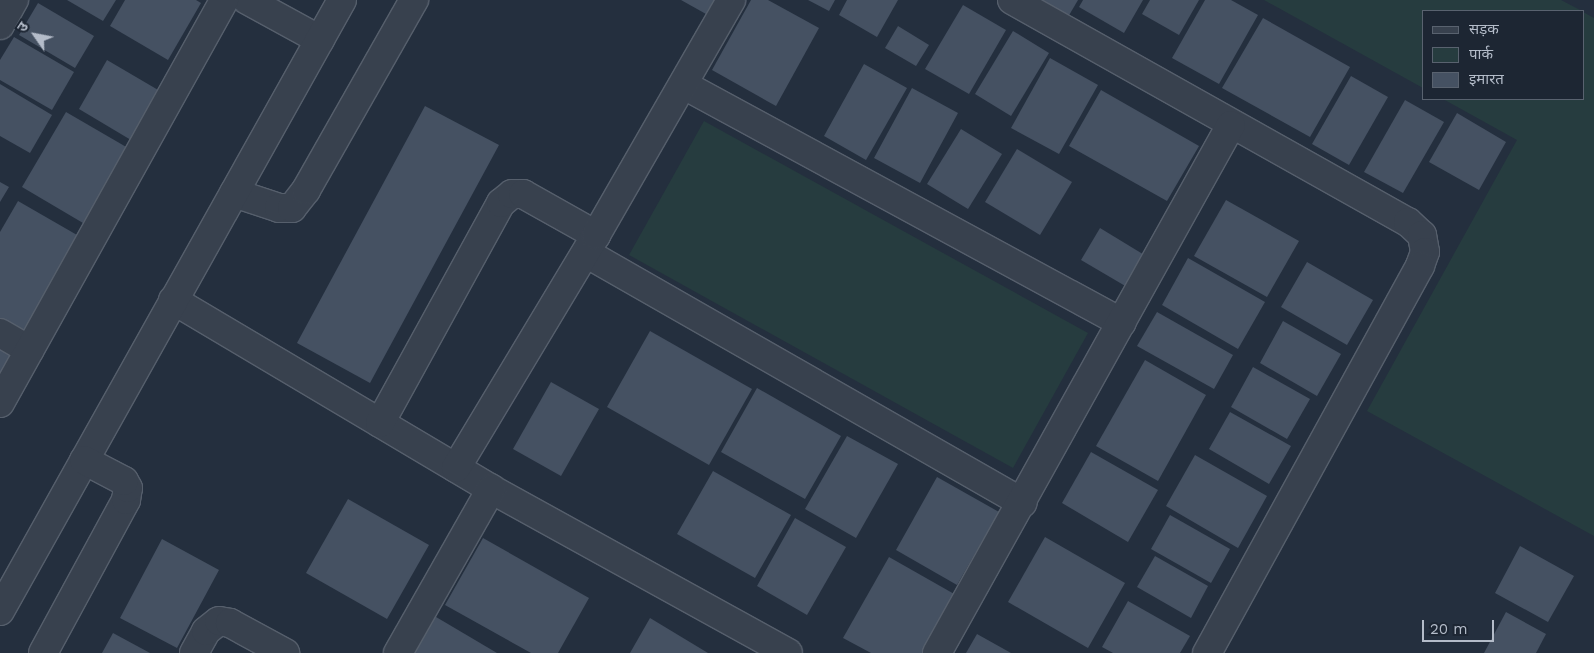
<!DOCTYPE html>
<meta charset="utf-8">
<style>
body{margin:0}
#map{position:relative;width:1594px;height:653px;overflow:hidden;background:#242f3e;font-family:"Work Sans","Noto Sans Devanagari",sans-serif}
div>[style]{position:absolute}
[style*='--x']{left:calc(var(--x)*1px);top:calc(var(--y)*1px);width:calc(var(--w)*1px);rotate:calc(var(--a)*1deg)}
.green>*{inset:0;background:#263c3f}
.building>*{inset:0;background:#455162}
.roads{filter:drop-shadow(1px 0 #565f6c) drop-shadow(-1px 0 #565f6c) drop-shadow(0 1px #565f6c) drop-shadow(0 -1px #565f6c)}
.minor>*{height:28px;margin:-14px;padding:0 14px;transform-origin:14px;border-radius:14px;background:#38414e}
span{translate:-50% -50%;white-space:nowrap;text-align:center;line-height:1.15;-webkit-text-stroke:4px #1d2633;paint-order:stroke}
.legend{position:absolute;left:1422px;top:10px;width:162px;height:90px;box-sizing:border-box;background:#1d2633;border:1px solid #59626f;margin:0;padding:6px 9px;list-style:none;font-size:15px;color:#b4bcc9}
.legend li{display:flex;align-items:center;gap:10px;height:25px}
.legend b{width:25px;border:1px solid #59626f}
.north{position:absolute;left:10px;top:10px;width:50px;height:50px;-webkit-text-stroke:4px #1d2633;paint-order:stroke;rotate:303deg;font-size:14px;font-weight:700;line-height:20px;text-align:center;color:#b4bcc9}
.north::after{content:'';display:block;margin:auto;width:18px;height:22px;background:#b4bcc9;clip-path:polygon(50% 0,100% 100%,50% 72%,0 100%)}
.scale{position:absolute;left:1422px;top:620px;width:72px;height:22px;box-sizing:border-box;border:2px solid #b4bcc9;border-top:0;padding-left:6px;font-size:15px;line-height:18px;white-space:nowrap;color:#b4bcc9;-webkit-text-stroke:4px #1d2633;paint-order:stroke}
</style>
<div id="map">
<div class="green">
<i style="clip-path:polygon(1264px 0,1561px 0,1582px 11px,1423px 11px,1423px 88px)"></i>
<i style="clip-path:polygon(1583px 12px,1594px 18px,1594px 536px,1367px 411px,1517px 140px,1443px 99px,1583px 99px)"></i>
<i style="clip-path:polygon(704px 121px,1088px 333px,1013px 468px,629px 255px)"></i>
</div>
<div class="building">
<i style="clip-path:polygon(67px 0,116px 0,103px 21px)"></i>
<i style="clip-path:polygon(125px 0,196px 0,201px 3px,168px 60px,110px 26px)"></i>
<i style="clip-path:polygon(681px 0,714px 0,706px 14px)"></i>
<i style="clip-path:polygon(751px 0,768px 0,819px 28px,776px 106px,712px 70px)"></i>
<i style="clip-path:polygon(808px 0,835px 0,829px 11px)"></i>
<i style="clip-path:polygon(847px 0,898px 0,877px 37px,839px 15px)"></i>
<i style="clip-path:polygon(1037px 0,1078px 0,1068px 17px)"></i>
<i style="clip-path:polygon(1083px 0,1143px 0,1124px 33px,1079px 7px)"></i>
<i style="clip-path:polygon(1150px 0,1199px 0,1179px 35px,1142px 14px)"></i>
<i style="clip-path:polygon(1205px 0,1231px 0,1258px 15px,1219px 84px,1172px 58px)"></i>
<i style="clip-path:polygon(38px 3px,94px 36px,75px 68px,19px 35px)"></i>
<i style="clip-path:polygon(963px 5px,1006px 30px,969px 94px,925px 69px)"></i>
<i style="clip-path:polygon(1263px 18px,1350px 67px,1310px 137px,1222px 88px)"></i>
<i style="clip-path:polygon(898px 26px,929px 45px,916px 66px,885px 48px)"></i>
<i style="clip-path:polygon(1013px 31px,1049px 53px,1011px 116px,975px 94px)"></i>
<i style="clip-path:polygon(14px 37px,74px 72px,52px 110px,0 80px,0 60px)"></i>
<i style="clip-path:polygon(1050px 58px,1098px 85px,1059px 154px,1011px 128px)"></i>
<i style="clip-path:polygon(107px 60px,165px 94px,136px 143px,79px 109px)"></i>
<i style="clip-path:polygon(864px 64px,907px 88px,866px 160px,824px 136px)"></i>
<i style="clip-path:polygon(1351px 76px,1388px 97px,1349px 165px,1312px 144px)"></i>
<i style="clip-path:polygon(0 84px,52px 115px,30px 153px,0 136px)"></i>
<i style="clip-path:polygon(912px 88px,958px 113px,920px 183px,874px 158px)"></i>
<i style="clip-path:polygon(1101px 90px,1199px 146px,1167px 201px,1069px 146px)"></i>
<i style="clip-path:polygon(1405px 100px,1444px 122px,1403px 193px,1364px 172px)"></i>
<i style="clip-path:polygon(425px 106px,499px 145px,370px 383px,297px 343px)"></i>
<i style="clip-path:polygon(66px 112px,128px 148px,83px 223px,22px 187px)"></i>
<i style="clip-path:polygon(1457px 113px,1506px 142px,1479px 190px,1429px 162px)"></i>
<i style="clip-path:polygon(961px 129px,1002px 154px,968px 209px,927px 184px)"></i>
<i style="clip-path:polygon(1017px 149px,1072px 182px,1040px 235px,985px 202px)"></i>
<i style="clip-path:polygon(0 182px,9px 187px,0 202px)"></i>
<i style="clip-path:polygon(1226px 200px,1299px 241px,1267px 297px,1194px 256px)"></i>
<i style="clip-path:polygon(18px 201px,84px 239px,27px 337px,0 321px,0 232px)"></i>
<i style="clip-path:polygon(1100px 228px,1146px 256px,1127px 287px,1081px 260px)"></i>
<i style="clip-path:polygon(1188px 258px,1265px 302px,1238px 349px,1162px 305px)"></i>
<i style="clip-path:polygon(1307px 262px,1373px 300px,1347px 345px,1281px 307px)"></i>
<i style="clip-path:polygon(1157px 312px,1233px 355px,1214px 389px,1137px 346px)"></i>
<i style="clip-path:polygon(1283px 321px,1341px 354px,1317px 396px,1260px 363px)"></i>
<i style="clip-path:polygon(650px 331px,752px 389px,709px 465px,607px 407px)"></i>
<i style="clip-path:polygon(0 344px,14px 352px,0 377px)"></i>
<i style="clip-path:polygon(1145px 360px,1206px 395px,1158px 481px,1096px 446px)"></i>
<i style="clip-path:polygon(1253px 367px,1310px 399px,1287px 439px,1231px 407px)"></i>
<i style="clip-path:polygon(551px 382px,599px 409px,561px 476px,513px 449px)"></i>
<i style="clip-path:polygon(757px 388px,841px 436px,805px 499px,721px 452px)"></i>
<i style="clip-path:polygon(1230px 412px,1291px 446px,1269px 484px,1209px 449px)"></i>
<i style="clip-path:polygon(847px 436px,898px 464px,856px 538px,805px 509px)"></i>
<i style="clip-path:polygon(1091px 452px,1158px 490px,1128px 542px,1062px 503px)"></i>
<i style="clip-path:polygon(1195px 455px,1267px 496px,1238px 548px,1166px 506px)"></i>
<i style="clip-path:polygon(713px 471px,791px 515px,755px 578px,677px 534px)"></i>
<i style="clip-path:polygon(937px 477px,999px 512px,957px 585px,896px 550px)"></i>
<i style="clip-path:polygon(348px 499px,429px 545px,387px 619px,306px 573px)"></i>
<i style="clip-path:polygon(1170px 515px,1230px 549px,1211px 583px,1151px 549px)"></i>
<i style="clip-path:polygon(795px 518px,846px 547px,807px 615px,757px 586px)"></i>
<i style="clip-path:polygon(1045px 537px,1125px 583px,1088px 648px,1008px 602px)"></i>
<i style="clip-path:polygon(483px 538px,589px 598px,558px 653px,531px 653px,445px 605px)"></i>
<i style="clip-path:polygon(162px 539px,219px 570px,177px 648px,120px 618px)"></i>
<i style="clip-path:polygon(1520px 546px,1574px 576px,1548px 622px,1495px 593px)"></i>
<i style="clip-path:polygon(1155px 556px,1208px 586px,1191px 618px,1137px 587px)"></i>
<i style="clip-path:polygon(889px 557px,963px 599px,932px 653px,871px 653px,843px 638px)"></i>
<i style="clip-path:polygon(1128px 601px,1190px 636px,1180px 653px,1113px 653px,1102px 647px)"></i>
<i style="clip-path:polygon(1506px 612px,1546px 634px,1536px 653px,1484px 653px)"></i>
<i style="clip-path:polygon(431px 614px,497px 653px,408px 653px)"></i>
<i style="clip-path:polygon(650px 618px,708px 653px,630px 653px)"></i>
<i style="clip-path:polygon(113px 633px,150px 653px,102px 653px)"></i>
<i style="clip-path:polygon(977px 634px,1011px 653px,966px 653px)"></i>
</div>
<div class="roads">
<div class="minor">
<i style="--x:247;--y:0;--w:83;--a:28.7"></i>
<i style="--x:1012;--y:0;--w:454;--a:29.3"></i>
<i style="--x:1408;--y:222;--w:19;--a:43"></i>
<i style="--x:1422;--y:235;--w:17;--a:80"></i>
<i style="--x:1425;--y:252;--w:15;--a:110"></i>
<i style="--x:1420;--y:266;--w:442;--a:118.8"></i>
<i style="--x:0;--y:25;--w:29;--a:-61"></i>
<i style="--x:684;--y:85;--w:498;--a:28.5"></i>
<i style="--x:234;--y:193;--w:47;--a:18.4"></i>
<i style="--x:279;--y:208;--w:13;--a:0"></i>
<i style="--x:292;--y:208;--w:23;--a:-52"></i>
<i style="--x:306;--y:190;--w:219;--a:-60.4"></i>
<i style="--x:586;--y:253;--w:503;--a:29.77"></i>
<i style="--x:173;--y:300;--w:370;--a:30.7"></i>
<i style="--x:491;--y:489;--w:339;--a:28.9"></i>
<i style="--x:0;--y:333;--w:34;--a:30"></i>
<i style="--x:0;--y:403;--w:461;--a:-60.9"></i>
<i style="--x:380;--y:423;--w:251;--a:-61.2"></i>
<i style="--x:501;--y:203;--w:14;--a:-39"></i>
<i style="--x:512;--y:194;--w:11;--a:0"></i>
<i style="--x:523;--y:194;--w:84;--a:29.3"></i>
<i style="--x:456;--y:468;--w:272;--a:-59"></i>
<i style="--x:596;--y:235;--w:271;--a:-60.1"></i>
<i style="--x:0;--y:611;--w:700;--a:-60.76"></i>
<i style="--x:43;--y:653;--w:174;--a:-61.5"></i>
<i style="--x:126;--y:500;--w:12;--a:-81"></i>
<i style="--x:128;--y:488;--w:8;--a:-120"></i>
<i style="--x:124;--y:481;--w:45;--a:-152.3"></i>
<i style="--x:194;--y:653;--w:25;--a:-61"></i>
<i style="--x:206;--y:631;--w:16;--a:-38"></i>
<i style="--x:219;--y:621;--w:11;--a:10"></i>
<i style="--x:230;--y:623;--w:63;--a:28.6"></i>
<i style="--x:398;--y:653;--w:189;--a:-60.4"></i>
<i style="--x:937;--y:653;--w:604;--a:-60.89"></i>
</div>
</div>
<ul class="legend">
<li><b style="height:6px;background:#38414e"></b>सड़क</li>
<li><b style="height:14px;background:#263c3f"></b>पार्क</li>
<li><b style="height:14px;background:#455162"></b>इमारत</li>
</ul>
<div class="north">उ</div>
<div class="scale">20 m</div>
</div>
